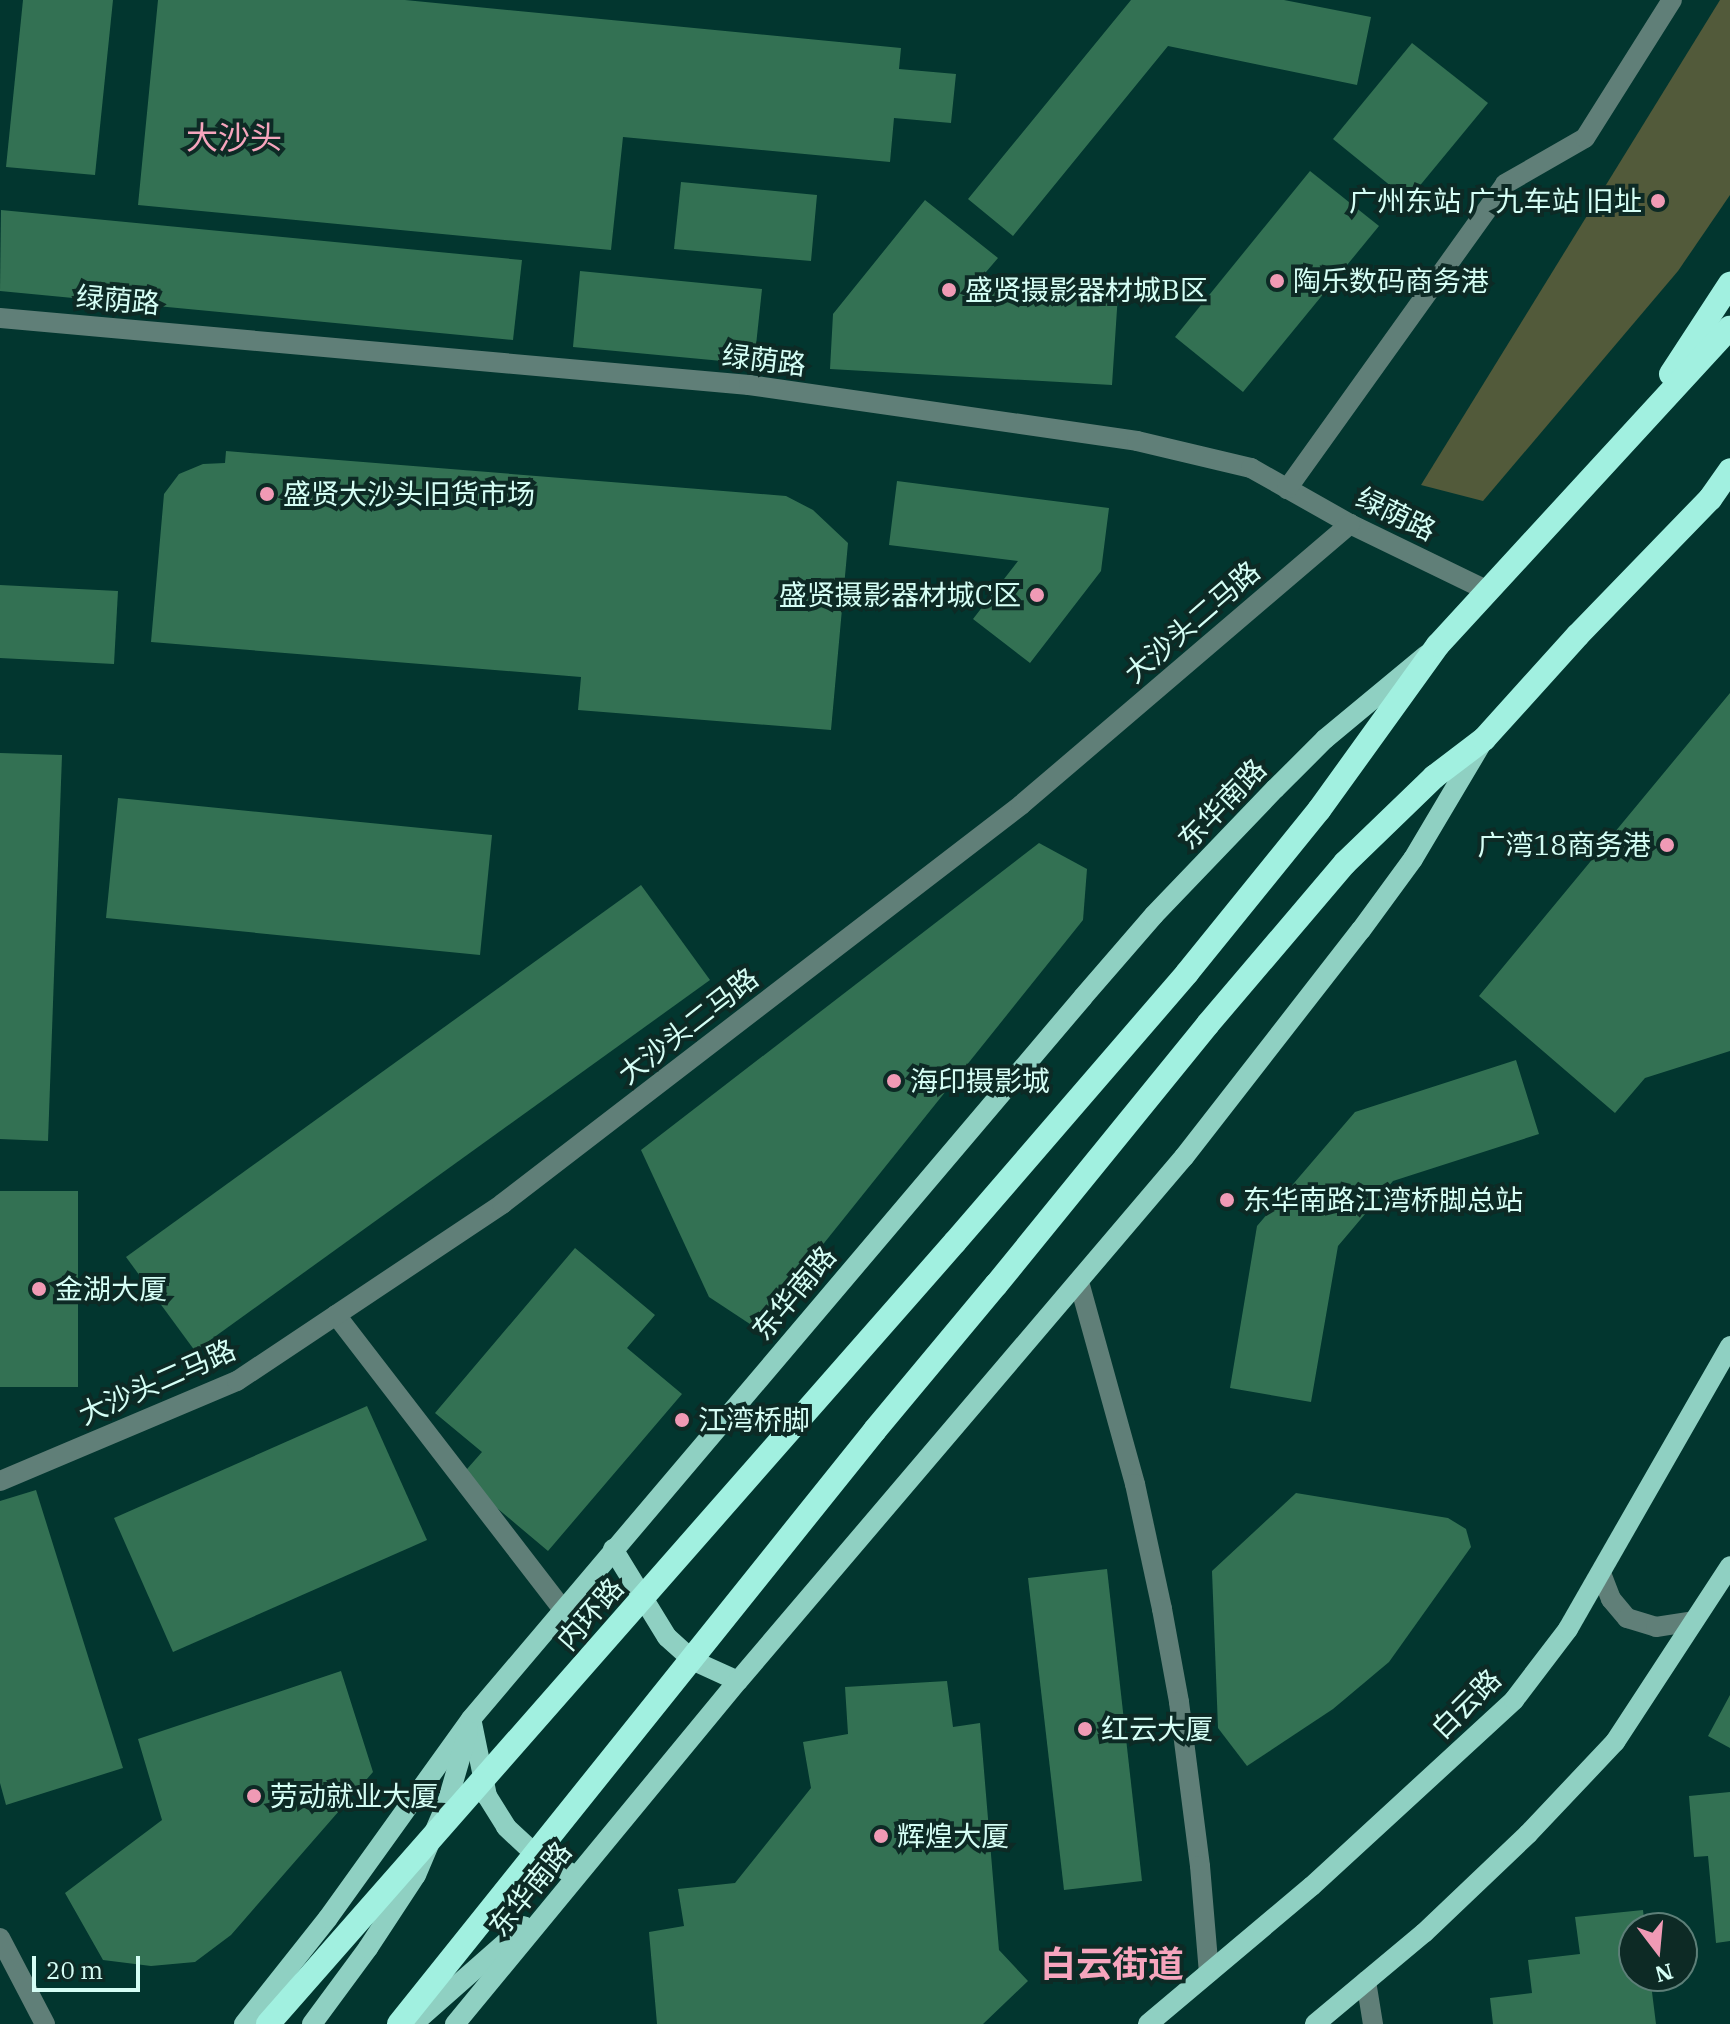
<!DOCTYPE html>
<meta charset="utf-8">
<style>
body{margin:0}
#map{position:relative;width:1730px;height:2024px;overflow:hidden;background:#02362f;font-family:"IBM Plex Serif","Noto Sans SC",serif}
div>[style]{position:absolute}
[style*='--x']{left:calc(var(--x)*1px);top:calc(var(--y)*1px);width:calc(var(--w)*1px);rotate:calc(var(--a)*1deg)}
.green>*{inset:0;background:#525a3a}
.building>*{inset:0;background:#337153}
.minor>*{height:20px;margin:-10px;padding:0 10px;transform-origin:10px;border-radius:10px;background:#607f78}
.major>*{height:20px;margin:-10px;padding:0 10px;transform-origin:10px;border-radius:10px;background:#8fd0c2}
.highway>*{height:24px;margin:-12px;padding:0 12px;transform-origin:12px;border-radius:12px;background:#a1f0e0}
.highway-bridge>*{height:24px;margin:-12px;padding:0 12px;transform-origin:12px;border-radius:12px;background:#a1f0e0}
.dots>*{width:22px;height:22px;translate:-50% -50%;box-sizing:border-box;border:4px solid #0d2a25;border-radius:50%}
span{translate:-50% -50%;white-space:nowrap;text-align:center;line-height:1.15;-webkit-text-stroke:8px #0d2a25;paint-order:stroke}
.poi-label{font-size:28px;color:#d5fef5}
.right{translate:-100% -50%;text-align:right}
.left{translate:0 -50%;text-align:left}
.street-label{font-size:28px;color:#d5fef5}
.quarter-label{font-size:32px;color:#f6a5bd}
.district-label{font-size:36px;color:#f6a5bd;font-weight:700}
.north{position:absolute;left:1618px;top:1912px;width:80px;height:80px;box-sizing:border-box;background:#0d2a25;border:2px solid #5d7f78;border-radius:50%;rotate:164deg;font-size:22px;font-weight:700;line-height:32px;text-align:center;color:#d5fef5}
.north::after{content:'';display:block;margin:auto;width:28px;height:36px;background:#f09ab5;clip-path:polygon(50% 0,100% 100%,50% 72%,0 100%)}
.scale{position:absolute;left:32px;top:1956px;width:108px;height:36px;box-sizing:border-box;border:4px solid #d5fef5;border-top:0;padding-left:10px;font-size:24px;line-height:28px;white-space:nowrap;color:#d5fef5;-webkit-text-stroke:6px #0d2a25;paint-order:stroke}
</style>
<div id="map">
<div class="green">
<i style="clip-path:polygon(1720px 0,1730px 0,1730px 195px,1678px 271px,1483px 501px,1421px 485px)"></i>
</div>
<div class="building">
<i style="clip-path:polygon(23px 0,113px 0,95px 175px,6px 167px)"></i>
<i style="clip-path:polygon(158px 0,405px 0,901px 48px,899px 69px,956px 74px,951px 123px,894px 118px,890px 162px,623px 137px,611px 250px,138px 205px)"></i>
<i style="clip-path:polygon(1131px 0,1284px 0,1371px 17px,1357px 85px,1168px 46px,1013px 236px,968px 199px)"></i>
<i style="clip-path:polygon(1412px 43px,1488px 103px,1408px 200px,1333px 139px)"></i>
<i style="clip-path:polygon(1310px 171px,1379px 226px,1243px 392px,1175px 337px)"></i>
<i style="clip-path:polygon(681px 182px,817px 195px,811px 261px,674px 249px)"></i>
<i style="clip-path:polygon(925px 200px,998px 258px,974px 286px,1118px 294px,1112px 385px,830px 369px,833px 314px)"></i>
<i style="clip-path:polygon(1px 210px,522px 260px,513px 340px,0 291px)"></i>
<i style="clip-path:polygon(580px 271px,762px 289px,754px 364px,573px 347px)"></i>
<i style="clip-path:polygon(226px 451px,786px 496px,813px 510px,848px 543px,831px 730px,578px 710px,581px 677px,151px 642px,164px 494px,179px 474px,203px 464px,225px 463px)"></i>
<i style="clip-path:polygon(897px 481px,1109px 508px,1101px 571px,1030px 663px,973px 619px,1018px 561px,889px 545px)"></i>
<i style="clip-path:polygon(0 585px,118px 591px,114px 664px,0 658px)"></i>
<i style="clip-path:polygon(1730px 693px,1730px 1051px,1645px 1078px,1615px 1113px,1479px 996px)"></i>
<i style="clip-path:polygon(0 753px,62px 755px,48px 1141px,0 1139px)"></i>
<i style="clip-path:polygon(118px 798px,492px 835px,480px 955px,106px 918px)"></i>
<i style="clip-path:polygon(1039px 843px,1087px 869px,1083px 920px,756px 1328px,709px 1297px,641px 1150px)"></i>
<i style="clip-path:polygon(641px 885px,710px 980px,195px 1351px,126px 1257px)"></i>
<i style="clip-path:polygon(1516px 1060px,1539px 1134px,1393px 1181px,1338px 1246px,1311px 1402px,1230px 1388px,1257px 1226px,1355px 1112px)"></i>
<i style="clip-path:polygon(0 1191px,78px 1191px,78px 1387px,0 1387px)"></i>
<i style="clip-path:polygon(575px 1248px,655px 1315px,627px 1348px,682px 1394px,548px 1551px,460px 1477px,482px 1452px,435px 1413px)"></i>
<i style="clip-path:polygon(367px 1406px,427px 1540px,173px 1652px,114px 1518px)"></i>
<i style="clip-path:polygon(36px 1490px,123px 1768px,6px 1805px,0 1783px,0 1501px)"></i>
<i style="clip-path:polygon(1296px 1493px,1448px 1518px,1466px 1529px,1471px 1547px,1389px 1662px,1333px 1709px,1247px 1766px,1218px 1728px,1212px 1571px)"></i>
<i style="clip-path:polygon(1107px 1569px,1142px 1881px,1064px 1890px,1028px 1578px)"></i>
<i style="clip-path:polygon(341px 1671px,373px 1772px,231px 1935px,195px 1962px,151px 1966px,103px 1960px,65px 1893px,162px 1820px,138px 1739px)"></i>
<i style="clip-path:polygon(947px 1681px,953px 1727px,980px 1723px,999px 1950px,1028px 1981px,983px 2024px,657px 2024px,649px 1932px,684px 1926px,678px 1889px,735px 1883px,811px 1788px,803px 1742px,848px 1734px,845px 1687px)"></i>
<i style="clip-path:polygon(1730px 1695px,1730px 1748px,1708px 1736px)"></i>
<i style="clip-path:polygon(1730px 1792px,1730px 1941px,1716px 1943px,1708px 1856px,1694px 1857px,1689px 1796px)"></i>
<i style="clip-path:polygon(1643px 1910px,1645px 1928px,1634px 1928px,1634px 1976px,1650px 1976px,1656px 2024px,1493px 2024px,1490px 1998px,1532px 1993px,1528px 1960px,1580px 1954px,1575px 1917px)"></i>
</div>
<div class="minor">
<i style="--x:0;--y:318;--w:752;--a:5.11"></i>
<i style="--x:749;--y:385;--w:392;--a:8.2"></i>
<i style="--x:1137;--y:441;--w:117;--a:13.3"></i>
<i style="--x:1251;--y:468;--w:114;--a:29.5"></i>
<i style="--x:1350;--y:524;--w:153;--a:25.9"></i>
<i style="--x:1287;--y:489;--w:375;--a:-54.4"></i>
<i style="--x:1505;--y:184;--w:92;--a:-29.9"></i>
<i style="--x:1585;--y:138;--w:163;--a:-57.8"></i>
<i style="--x:1079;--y:1282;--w:210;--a:74.5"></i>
<i style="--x:1135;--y:1484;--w:128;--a:77.8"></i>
<i style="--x:1162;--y:1609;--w:95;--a:79.6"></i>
<i style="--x:1179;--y:1702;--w:165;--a:82.7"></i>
<i style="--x:1200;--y:1866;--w:107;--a:85.2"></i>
<i style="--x:336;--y:1315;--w:372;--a:52.4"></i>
<i style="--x:0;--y:1481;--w:257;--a:-22.9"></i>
<i style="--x:237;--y:1381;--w:319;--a:-33.7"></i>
<i style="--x:502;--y:1204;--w:655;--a:-37.55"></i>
<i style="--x:1021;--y:805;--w:433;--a:-40.5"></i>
<i style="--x:1601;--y:1573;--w:28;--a:69"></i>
<i style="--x:1611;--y:1599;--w:25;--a:50"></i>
<i style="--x:1627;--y:1618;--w:30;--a:17"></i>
<i style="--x:1656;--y:1627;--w:38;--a:-9"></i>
<i style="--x:0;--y:1938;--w:97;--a:62.4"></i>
<i style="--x:1366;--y:1981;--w:44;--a:80.8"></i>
</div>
<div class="major">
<i style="--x:613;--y:1549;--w:103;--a:58.5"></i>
<i style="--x:667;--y:1637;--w:36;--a:42"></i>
<i style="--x:694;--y:1661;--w:48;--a:24.4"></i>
<i style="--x:472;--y:1723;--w:75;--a:78.4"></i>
<i style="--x:487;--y:1796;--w:36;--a:58"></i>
<i style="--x:506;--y:1827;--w:38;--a:43"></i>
<i style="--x:534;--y:1853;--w:48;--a:28.7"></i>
<i style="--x:244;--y:2024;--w:135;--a:-51.6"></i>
<i style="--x:328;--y:1918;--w:245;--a:-54.3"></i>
<i style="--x:471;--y:1719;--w:946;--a:-49.71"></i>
<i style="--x:1083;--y:997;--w:108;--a:-49.1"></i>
<i style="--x:1154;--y:915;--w:175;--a:-46.2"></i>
<i style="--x:1275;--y:789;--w:71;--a:-45"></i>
<i style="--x:1325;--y:739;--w:131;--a:-39.7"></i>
<i style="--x:312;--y:2024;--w:94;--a:-53.6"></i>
<i style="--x:368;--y:1948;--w:87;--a:-56.7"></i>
<i style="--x:416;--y:1875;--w:82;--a:-66.9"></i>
<i style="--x:448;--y:1800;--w:72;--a:-73.8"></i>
<i style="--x:413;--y:2024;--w:148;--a:-41.4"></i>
<i style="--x:455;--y:2024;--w:445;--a:-50.5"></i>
<i style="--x:738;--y:1681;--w:688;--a:-49.6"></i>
<i style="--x:1184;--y:1157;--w:288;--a:-52.1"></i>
<i style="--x:1361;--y:930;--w:88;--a:-53.8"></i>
<i style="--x:1413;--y:859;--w:135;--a:-59.3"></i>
<i style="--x:1148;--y:2024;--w:214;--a:-40.1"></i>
<i style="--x:1312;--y:1886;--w:275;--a:-42.6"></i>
<i style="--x:1514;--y:1700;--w:89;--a:-52.7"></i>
<i style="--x:1568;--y:1629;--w:326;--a:-60.2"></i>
<i style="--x:1315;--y:2024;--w:142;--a:-39.9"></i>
<i style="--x:1424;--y:1933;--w:144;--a:-43.6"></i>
<i style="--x:1528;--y:1834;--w:127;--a:-46.6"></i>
<i style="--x:1615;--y:1742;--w:210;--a:-56.8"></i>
</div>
<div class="highway">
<i style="--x:1671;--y:374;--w:108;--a:-56.8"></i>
<i style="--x:955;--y:1242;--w:355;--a:-49.2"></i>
<i style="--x:1187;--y:973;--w:210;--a:-51"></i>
<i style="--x:1319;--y:810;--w:203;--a:-54.2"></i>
<i style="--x:1438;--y:645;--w:431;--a:-47.4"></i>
<i style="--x:996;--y:1285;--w:336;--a:-50.9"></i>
<i style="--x:1208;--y:1024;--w:211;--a:-49.6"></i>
<i style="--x:1345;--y:863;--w:124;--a:-44"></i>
<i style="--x:1434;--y:777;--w:63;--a:-37.2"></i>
<i style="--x:1484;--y:739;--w:140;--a:-47.9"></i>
<i style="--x:1578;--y:635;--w:190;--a:-45.9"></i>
<i style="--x:1710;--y:499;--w:35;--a:-55"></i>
</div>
<div class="highway-bridge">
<i style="--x:268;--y:2024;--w:1041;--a:-48.7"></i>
<i style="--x:399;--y:2024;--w:761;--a:-51.29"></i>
<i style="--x:875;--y:1430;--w:189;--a:-50.2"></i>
</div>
<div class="dots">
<i style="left:1658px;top:201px;background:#f09ab5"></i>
<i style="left:1277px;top:281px;background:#f09ab5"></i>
<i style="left:949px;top:290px;background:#f09ab5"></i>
<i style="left:267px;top:494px;background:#f09ab5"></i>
<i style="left:1037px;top:595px;background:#f09ab5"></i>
<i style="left:1667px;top:845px;background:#f09ab5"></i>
<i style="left:894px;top:1081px;background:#f09ab5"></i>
<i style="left:1227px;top:1200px;background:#f09ab5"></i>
<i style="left:39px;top:1289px;background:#f09ab5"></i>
<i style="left:682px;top:1420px;background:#f09ab5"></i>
<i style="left:1085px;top:1729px;background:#f09ab5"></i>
<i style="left:254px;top:1796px;background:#f09ab5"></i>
<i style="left:881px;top:1836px;background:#f09ab5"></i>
</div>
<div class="poi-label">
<span class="right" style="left:1642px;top:201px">广州东站 广九车站 旧址</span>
<span class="left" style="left:1293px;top:281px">陶乐数码商务港</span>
<span class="left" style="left:965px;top:290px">盛贤摄影器材城B区</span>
<span class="left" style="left:283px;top:494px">盛贤大沙头旧货市场</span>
<span class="right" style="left:1021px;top:595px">盛贤摄影器材城C区</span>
<span class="right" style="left:1651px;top:845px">广湾18商务港</span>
<span class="left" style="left:910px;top:1081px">海印摄影城</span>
<span class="left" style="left:1243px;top:1200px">东华南路江湾桥脚总站</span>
<span class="left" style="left:55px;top:1289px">金湖大厦</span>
<span class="left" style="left:698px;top:1420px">江湾桥脚</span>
<span class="left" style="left:1101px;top:1729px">红云大厦</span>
<span class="left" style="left:270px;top:1796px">劳动就业大厦</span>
<span class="left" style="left:897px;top:1836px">辉煌大厦</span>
</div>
<div class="street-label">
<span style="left:118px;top:300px;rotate:5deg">绿荫路</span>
<span style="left:764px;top:360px;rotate:7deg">绿荫路</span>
<span style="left:1396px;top:514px;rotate:26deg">绿荫路</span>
<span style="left:1192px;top:622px;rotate:-41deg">大沙头二马路</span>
<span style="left:1222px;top:804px;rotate:-46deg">东华南路</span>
<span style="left:688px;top:1026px;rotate:-38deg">大沙头二马路</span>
<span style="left:794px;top:1293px;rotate:-50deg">东华南路</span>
<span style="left:157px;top:1382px;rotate:-24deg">大沙头二马路</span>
<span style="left:590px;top:1614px;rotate:-49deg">内环路</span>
<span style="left:1466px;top:1704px;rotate:-45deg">白云路</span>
<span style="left:530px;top:1889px;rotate:-51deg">东华南路</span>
</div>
<div class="quarter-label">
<span style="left:234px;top:137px">大沙头</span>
</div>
<div class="district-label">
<span style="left:1112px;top:1964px">白云街道</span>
</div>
<div class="north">N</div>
<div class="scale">20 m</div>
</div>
